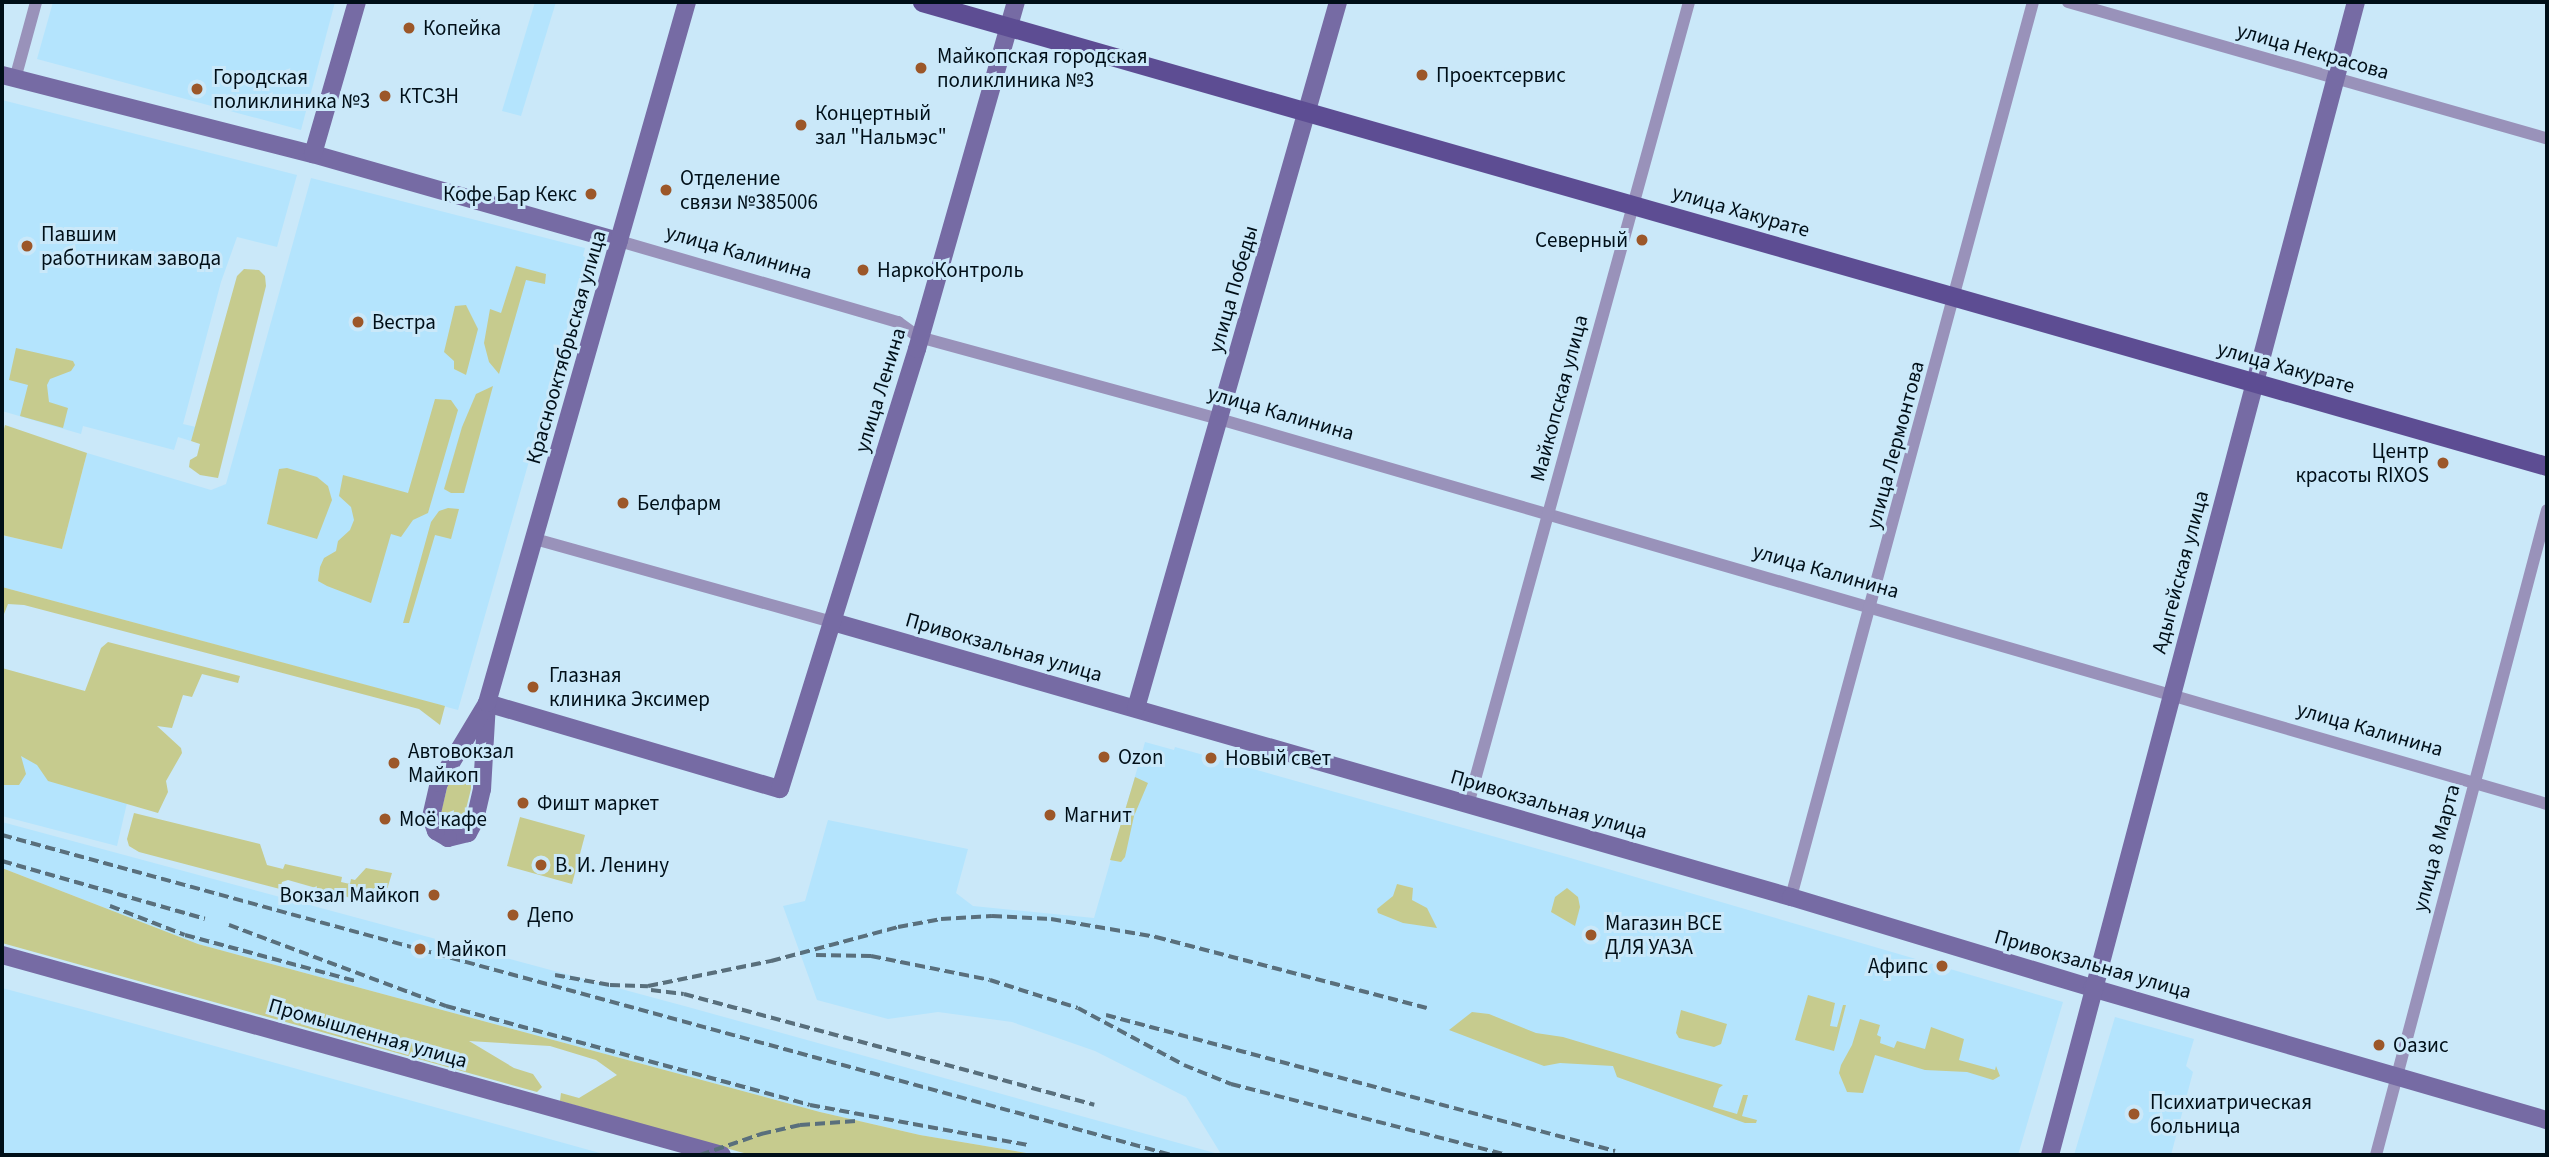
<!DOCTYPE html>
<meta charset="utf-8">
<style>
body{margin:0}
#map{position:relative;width:2549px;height:1157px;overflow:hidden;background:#cae8f9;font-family:"Source Sans 3",sans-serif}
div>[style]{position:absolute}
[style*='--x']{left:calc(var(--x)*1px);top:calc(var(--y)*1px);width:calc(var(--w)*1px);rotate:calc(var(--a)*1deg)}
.built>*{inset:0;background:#b4e4fd}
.green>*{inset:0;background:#c6cb8e}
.street>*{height:12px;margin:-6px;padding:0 6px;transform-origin:6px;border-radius:6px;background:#9992ba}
.secondary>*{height:18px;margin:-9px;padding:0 9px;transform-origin:9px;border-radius:9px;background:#766ba4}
.primary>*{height:19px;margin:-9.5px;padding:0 9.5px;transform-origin:9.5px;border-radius:9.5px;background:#5d4d93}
.rail>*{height:3.5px;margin-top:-1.75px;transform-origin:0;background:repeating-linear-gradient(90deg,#596f7c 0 10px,transparent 0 15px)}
.dots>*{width:19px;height:19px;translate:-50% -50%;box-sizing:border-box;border:4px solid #cae8f9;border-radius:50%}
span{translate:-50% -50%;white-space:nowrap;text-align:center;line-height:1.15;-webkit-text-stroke:6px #cae8f9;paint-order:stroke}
.poi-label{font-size:21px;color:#000f18}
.left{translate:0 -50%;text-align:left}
.right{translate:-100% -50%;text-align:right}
.street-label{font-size:21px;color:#000f18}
.frame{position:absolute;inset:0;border:4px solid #000f18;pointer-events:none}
</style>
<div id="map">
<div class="built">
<i style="clip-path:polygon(53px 2px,335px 2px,301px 130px,37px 59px)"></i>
<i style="clip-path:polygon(535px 2px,556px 2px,521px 116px,502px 111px)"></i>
<i style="clip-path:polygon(2px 100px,297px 175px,277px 247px,237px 237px,221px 282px,183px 424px,196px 427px,191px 441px,178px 437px,174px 450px,83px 426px,81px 434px,2px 411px)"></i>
<i style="clip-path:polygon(311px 178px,585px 248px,583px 256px,587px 258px,458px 710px,2px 587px,2px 535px,62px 549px,87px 453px,211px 490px,226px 484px)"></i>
<i style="clip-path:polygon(2px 691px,127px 803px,117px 846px,2px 816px)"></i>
<i style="clip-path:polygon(1145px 742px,1174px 750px,1175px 747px,1567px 857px,2063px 1002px,2018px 1155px,1227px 1155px,1221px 1154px,1186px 1097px,1095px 1051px,1012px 1022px,938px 1012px,888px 1019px,817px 1000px,783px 906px,805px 901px,828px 820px,968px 849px,956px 893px,973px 906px,1094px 918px)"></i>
<i style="clip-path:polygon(2px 822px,688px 1007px,1222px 1155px,1038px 1155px,920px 1135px,820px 1112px,198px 944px,2px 868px)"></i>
<i style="clip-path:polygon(2px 988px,85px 1010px,607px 1155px,2px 1155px)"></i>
<i style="clip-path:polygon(2115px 1017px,2194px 1039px,2186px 1066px,2193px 1072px,2171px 1155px,2074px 1155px)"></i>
</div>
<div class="green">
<i style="clip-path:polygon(516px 266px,546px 274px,545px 284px,526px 280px,499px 374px,489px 362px,484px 343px,490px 309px,501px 313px)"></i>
<i style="clip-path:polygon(244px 269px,259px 270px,265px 276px,266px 286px,218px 478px,200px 475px,189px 467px,190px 460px,197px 456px,200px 444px,191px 441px,237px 276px)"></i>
<i style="clip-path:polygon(466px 305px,478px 329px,466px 375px,454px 369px,454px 361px,444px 352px,455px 306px)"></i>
<i style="clip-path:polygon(16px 348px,73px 361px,75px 365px,71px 371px,50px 379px,47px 385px,49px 402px,68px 408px,63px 428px,20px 416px,28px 385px,9px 380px)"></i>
<i style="clip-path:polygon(493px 386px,464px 493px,451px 493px,444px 489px,462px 427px,476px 394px)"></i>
<i style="clip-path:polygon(435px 399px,451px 400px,458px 410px,428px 513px,413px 520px,401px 537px,391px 534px,371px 603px,327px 586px,318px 581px,320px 567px,324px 558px,336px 551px,338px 541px,350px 530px,354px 520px,351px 507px,339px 496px,343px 475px,408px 493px)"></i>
<i style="clip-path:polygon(5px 425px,87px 453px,62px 549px,2px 535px,2px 437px)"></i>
<i style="clip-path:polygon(287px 468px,317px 477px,328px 486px,332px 500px,317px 539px,267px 524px,279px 469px)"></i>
<i style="clip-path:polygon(448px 508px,459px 509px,451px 539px,435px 535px,409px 623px,403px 623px,431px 522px,439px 511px)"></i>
<i style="clip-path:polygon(2px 587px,445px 706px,440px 725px,419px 709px,24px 605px,8px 604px,2px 619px)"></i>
<i style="clip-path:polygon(108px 642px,240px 676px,238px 683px,202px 674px,192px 697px,183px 695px,172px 728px,157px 726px,181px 748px,182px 753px,166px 781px,168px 792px,158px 813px,48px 781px,37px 765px,21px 756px,26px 774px,19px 785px,4px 785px,2px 782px,2px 668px,85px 691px,101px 648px)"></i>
<i style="clip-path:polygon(463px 774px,471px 782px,471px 789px,463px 821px,451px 830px,444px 827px,440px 816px,449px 780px,455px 775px)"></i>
<i style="clip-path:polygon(1135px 777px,1148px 783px,1134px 816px,1125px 857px,1121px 862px,1110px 860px)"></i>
<i style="clip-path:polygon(134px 813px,260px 844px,267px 865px,283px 869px,285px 864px,342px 877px,341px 882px,350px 884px,351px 879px,355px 880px,366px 868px,392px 873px,386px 893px,377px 890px,372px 904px,288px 880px,282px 882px,280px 889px,139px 852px,129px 846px,127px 839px)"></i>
<i style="clip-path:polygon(520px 817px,585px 835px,572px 884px,507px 866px)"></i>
<i style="clip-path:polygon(2px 868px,198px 944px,820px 1112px,920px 1135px,1038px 1155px,752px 1155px,740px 1152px,560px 1101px,561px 1093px,579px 1098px,617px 1075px,596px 1060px,550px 1046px,469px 1041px,514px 1068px,533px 1074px,542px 1087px,537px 1092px,2px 943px)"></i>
<i style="clip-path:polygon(1397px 884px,1413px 888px,1412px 900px,1427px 908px,1437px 928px,1403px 923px,1378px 913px,1377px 909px,1393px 896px)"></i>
<i style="clip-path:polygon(1567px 888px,1578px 897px,1580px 907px,1575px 926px,1551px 912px,1555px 897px)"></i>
<i style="clip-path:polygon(1808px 995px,1835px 1003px,1830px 1026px,1837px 1027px,1843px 1005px,1846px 1005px,1834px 1051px,1795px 1040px)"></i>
<i style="clip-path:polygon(1681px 1010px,1727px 1024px,1721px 1044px,1714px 1047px,1679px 1038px,1676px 1033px)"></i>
<i style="clip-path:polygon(1472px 1012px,1489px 1014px,1536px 1033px,1563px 1037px,1723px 1085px,1719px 1088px,1713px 1107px,1737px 1114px,1743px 1095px,1748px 1095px,1742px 1116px,1757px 1120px,1756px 1123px,1745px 1123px,1617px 1077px,1613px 1066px,1560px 1063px,1544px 1066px,1449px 1030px)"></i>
<i style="clip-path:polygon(1860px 1019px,1880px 1025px,1877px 1035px,1881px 1037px,1880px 1043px,1894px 1048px,1897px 1041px,1925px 1049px,1931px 1027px,1964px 1039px,1959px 1060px,1995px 1070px,1996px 1066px,2000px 1076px,1993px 1080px,1967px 1072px,1925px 1070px,1875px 1055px,1863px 1093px,1847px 1092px,1839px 1073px,1841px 1065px,1852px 1045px)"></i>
</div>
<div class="street">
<i style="--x:2068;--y:2;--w:498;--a:15.9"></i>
<i style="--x:15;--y:79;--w:80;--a:-74.7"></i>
<i style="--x:619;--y:241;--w:291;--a:16.2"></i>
<i style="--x:898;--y:322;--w:26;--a:36"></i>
<i style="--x:919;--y:337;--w:311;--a:15.3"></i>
<i style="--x:1219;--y:419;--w:1383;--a:16.17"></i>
<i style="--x:535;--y:539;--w:309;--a:15.6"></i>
<i style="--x:1468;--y:805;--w:833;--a:-74.61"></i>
<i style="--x:1791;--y:897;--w:927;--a:-74.87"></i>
<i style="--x:2376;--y:1155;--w:667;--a:-75.15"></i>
</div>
<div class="secondary">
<i style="--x:2;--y:75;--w:321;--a:14.3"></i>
<i style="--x:313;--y:154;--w:318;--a:15.9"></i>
<i style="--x:313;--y:154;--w:158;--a:-73.9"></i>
<i style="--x:833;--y:622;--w:997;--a:16.02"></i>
<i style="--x:1791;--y:897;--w:314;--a:16.8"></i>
<i style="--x:2092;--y:988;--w:474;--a:16.2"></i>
<i style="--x:487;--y:703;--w:305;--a:16.4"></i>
<i style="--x:780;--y:789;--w:461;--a:-72.7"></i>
<i style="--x:917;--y:349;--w:361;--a:-74.1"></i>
<i style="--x:487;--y:703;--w:86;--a:93.3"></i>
<i style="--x:482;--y:789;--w:32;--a:103"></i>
<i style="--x:475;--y:820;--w:15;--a:118"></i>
<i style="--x:468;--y:833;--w:21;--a:166"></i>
<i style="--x:448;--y:838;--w:14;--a:-150"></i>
<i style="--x:436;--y:831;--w:15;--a:-110"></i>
<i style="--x:431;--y:817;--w:35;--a:-77"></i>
<i style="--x:439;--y:783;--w:93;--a:-59"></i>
<i style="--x:487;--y:703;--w:729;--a:-74.08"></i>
<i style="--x:1136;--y:708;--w:734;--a:-74.03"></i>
<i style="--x:2;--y:955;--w:747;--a:15.52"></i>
<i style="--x:2050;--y:1155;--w:1193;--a:-75.14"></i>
</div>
<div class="primary">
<i style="--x:922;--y:2;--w:1690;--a:15.94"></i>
</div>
<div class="rail">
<i style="--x:2;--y:835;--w:1213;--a:15.3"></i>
<i style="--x:2;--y:861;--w:211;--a:15.9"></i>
<i style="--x:110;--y:906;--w:80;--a:21.1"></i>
<i style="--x:185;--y:935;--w:176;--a:15.1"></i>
<i style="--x:229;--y:925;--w:232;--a:20.5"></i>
<i style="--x:446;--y:1006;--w:377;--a:15.2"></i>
<i style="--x:810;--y:1105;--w:223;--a:10.4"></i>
<i style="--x:816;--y:955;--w:55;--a:1"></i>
<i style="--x:871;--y:956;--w:121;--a:11.4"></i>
<i style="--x:990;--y:980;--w:92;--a:17.7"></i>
<i style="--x:1078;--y:1008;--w:120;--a:28.3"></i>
<i style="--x:1184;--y:1065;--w:51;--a:22"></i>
<i style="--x:1231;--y:1084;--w:286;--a:14.4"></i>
<i style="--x:555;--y:975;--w:56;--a:10.3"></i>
<i style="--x:610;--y:985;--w:38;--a:2"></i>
<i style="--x:648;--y:986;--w:126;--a:-11.5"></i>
<i style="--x:771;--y:961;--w:131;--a:-15"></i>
<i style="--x:898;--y:927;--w:44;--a:-10.5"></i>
<i style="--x:941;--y:919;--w:51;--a:-3.4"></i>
<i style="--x:992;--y:916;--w:59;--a:2.9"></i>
<i style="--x:1051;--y:919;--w:107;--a:9.7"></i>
<i style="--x:1156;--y:937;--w:280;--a:14.7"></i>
<i style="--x:651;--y:990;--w:33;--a:7"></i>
<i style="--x:684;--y:994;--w:425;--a:15.1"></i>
<i style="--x:1106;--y:1015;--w:527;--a:14.96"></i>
<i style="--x:700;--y:1155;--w:65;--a:-19"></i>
<i style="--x:761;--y:1134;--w:40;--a:-13"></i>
<i style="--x:800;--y:1125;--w:56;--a:-4.1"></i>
</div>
<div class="dots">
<i style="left:409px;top:28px;background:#9c5729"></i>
<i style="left:921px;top:68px;background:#9c5729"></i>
<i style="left:1422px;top:75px;background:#9c5729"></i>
<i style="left:197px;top:89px;background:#9c5729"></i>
<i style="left:385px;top:96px;background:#9c5729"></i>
<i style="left:801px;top:125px;background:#9c5729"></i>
<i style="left:666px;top:190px;background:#9c5729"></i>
<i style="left:591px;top:194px;background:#9c5729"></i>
<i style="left:1642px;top:240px;background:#9c5729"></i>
<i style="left:27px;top:246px;background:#9c5729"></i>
<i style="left:863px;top:270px;background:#9c5729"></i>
<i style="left:358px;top:322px;background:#9c5729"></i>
<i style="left:2443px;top:463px;background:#9c5729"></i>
<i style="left:623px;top:503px;background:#9c5729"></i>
<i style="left:533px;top:687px;background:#9c5729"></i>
<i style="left:1104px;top:757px;background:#9c5729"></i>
<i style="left:1211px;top:758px;background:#9c5729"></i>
<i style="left:394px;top:763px;background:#9c5729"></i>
<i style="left:523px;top:803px;background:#9c5729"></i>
<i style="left:1050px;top:815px;background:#9c5729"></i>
<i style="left:385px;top:819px;background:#9c5729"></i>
<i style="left:541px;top:865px;background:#9c5729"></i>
<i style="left:434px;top:895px;background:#9c5729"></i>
<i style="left:513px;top:915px;background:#9c5729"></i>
<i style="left:1591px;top:935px;background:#9c5729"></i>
<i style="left:420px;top:949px;background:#9c5729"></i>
<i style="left:1942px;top:966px;background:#9c5729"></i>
<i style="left:2379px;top:1045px;background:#9c5729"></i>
<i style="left:2134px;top:1114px;background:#9c5729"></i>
</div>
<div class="poi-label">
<span class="left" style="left:423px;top:28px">Копейка</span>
<span class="left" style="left:937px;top:68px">Майкопская городская<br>поликлиника №3</span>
<span class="left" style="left:1436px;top:75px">Проектсервис</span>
<span class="left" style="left:213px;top:89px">Городская<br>поликлиника №3</span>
<span class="left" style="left:399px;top:96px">КТСЗН</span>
<span class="left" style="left:815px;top:125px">Концертный<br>зал "Нальмэс"</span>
<span class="left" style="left:680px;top:190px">Отделение<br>связи №385006</span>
<span class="right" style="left:577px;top:194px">Кофе Бар Кекс</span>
<span class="left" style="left:41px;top:246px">Павшим<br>работникам завода</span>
<span class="right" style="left:1628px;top:240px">Северный</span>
<span class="left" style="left:877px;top:270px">НаркоКонтроль</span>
<span class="left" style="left:372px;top:322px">Вестра</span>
<span class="right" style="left:2429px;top:463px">Центр<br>красоты RIXOS</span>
<span class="left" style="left:637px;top:503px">Белфарм</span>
<span class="left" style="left:549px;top:687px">Глазная<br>клиника Эксимер</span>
<span class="left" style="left:408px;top:763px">Автовокзал<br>Майкоп</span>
<span class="left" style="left:1118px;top:757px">Ozon</span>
<span class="left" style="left:1225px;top:758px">Новый свет</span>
<span class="left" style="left:537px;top:803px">Фишт маркет</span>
<span class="left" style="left:1064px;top:815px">Магнит</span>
<span class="left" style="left:399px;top:819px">Моё кафе</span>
<span class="left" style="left:555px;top:865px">В. И. Ленину</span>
<span class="right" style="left:420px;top:895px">Вокзал Майкоп</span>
<span class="left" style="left:527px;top:915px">Депо</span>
<span class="left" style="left:1605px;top:935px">Магазин ВСЕ<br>ДЛЯ УАЗА</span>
<span class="left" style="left:436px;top:949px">Майкоп</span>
<span class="right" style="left:1928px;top:966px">Афипс</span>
<span class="left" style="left:2393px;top:1045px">Оазис</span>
<span class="left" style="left:2150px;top:1114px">Психиатрическая<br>больница</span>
</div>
<div class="street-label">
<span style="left:2313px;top:51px;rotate:16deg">улица Некрасова</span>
<span style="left:1741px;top:211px;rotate:16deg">улица Хакурате</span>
<span style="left:739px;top:252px;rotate:16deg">улица Калинина</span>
<span style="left:1233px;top:289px;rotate:-74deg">улица Победы</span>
<span style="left:566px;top:347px;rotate:-74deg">Краснооктябрьская улица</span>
<span style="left:2286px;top:367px;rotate:16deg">улица Хакурате</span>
<span style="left:880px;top:390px;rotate:-73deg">улица Ленина</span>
<span style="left:1559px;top:398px;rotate:-75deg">Майкопская улица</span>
<span style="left:1281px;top:413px;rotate:16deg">улица Калинина</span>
<span style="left:1895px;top:445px;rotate:-75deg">улица Лермонтова</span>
<span style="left:1826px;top:571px;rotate:16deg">улица Калинина</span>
<span style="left:2180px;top:572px;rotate:-75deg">Адыгейская улица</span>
<span style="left:1004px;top:647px;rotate:16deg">Привокзальная улица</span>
<span style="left:2370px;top:729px;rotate:16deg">улица Калинина</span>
<span style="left:1549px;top:804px;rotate:16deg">Привокзальная улица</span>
<span style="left:2436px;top:848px;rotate:-75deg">улица 8 Марта</span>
<span style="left:2093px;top:964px;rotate:16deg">Привокзальная улица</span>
<span style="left:368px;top:1033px;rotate:16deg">Промышленная улица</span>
</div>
<div class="frame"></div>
</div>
